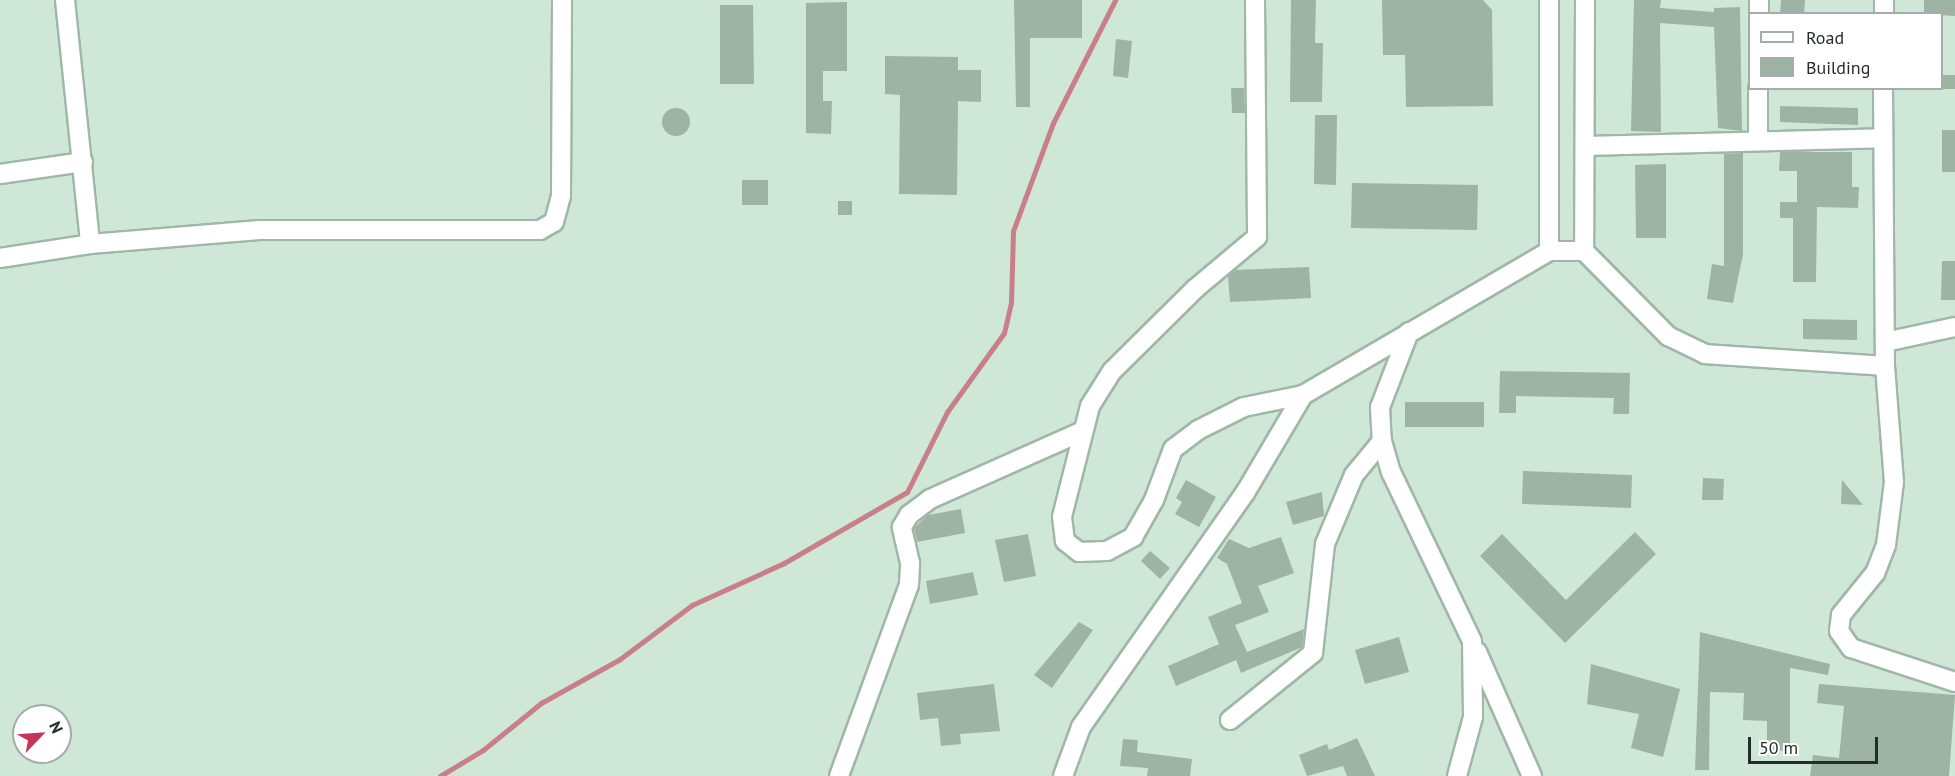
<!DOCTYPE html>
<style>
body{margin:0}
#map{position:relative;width:1955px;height:776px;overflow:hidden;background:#cfe7d7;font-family:"PT Sans",sans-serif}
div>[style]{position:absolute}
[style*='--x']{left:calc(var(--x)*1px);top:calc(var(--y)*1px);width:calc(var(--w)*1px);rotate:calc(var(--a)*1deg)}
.stream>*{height:5px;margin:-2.5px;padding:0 2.5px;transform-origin:2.5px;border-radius:2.5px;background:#c97f89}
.building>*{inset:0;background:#9db4a4}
.round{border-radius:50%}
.roads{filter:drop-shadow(2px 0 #a0b7a8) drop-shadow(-2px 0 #a0b7a8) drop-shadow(0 2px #a0b7a8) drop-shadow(0 -2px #a0b7a8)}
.street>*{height:18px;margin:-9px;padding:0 9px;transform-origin:9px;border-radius:9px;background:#fff}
span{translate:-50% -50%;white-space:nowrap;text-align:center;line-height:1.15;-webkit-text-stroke:4.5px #fff;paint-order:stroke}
.legend{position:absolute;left:1748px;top:12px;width:195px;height:78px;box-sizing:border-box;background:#fff;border:2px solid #a7aba9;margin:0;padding:8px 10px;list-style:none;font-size:18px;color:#242d27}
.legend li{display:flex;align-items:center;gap:12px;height:30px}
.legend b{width:30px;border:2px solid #a7aba9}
.north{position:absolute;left:12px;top:704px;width:60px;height:60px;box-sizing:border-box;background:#fff;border:2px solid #a7aba9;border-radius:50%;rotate:65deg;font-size:16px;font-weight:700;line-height:24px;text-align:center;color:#242d27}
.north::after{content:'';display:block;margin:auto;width:21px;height:27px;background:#c53559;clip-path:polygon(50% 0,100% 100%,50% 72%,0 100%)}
.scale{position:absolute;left:1748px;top:737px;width:130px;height:27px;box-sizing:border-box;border:3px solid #242d27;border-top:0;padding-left:8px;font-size:18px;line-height:21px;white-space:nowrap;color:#242d27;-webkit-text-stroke:4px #fff;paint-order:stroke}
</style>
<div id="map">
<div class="stream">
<i style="--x:440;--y:776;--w:50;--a:-31.2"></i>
<i style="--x:483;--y:750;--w:75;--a:-39"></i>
<i style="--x:541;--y:703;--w:90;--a:-29.1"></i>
<i style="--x:620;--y:659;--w:90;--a:-36.9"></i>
<i style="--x:692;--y:605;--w:101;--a:-24.5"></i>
<i style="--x:784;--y:563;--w:142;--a:-30"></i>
<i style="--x:907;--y:492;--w:89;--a:-63.4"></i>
<i style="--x:947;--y:412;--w:97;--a:-54.2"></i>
<i style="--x:1004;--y:333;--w:31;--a:-77"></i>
<i style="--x:1011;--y:303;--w:72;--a:-88.4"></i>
<i style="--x:1013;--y:231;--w:115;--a:-69.7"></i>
<i style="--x:1053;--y:123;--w:138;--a:-63.2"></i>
</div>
<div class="building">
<i style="clip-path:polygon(1014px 0,1082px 0,1082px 38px,1030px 38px,1030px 107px,1016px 107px)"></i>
<i style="clip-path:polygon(1291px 0,1316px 0,1315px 43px,1323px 43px,1322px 102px,1290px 102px)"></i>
<i style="clip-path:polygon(1382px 0,1483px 0,1492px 10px,1493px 106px,1406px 107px,1405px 55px,1383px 55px)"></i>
<i style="clip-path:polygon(1634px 0,1661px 0,1660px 8px,1714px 12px,1714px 8px,1740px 7px,1742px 131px,1718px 128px,1714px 27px,1660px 23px,1661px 132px,1631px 131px)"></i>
<i style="clip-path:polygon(1781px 0,1805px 0,1804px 14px,1780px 14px)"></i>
<i style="clip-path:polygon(1924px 0,1955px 0,1955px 16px,1924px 14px)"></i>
<i style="clip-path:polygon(847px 2px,847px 71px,823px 71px,823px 101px,832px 101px,831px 134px,806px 133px,806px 3px)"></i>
<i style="clip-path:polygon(720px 5px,753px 5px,754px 84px,720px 84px)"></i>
<i style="clip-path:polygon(1116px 39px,1132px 41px,1128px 78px,1113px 76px)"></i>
<i style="clip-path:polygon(885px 56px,958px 57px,958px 70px,981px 70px,981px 102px,958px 101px,957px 195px,899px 194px,900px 95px,885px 94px)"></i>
<i style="clip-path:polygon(1941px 75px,1955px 75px,1955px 89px,1941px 89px)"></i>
<i style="clip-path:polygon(1231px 88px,1244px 88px,1245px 113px,1232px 113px)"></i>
<i style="clip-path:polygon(1780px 106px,1858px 108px,1858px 125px,1780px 122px)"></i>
<i class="round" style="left:662px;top:108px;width:28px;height:28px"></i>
<i style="clip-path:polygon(1315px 115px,1337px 115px,1336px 185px,1314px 184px)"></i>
<i style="clip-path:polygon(1942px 130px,1955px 130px,1955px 172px,1942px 172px)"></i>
<i style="clip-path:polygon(1780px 152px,1852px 152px,1852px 187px,1859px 187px,1858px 208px,1817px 207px,1816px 282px,1793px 282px,1793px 218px,1780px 218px,1780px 202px,1797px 202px,1797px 171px,1779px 171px)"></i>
<i style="clip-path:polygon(1743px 153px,1743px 254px,1733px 303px,1707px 299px,1712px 264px,1724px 266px,1724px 154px)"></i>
<i style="clip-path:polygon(1666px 164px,1666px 238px,1636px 238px,1635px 165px)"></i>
<i style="clip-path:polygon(742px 180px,768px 180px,768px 205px,742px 205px)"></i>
<i style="clip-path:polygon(1352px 183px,1478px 185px,1477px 230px,1351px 228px)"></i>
<i style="clip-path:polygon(838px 201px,852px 201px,852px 215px,838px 215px)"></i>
<i style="clip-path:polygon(1942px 261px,1955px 261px,1955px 300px,1941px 300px)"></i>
<i style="clip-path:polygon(1309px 267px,1311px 298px,1230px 302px,1228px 276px,1235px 270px)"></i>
<i style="clip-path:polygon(1803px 319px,1857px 320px,1857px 340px,1803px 339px)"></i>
<i style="clip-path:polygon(1500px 371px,1630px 373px,1629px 414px,1613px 414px,1614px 398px,1516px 396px,1516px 413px,1499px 413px)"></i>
<i style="clip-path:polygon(1405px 402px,1484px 402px,1484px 427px,1405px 427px)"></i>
<i style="clip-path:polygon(1523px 471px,1632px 475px,1631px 508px,1522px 504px)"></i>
<i style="clip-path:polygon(1703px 478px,1724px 479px,1723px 500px,1702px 500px)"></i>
<i style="clip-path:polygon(1186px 480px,1216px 497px,1199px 527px,1175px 514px,1182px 502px,1176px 498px)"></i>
<i style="clip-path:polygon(1842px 480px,1863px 505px,1841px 504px)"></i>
<i style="clip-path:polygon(1322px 492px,1324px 516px,1293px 525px,1286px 502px)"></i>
<i style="clip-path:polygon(961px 509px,965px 533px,917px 542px,914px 528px,928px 515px)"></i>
<i style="clip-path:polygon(1635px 532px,1656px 554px,1565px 643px,1480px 556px,1502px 534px,1566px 600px)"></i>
<i style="clip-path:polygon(1028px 534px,1036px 576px,1004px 582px,995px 540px)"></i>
<i style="clip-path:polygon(1281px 537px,1294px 573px,1258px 586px,1269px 612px,1235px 625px,1247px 652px,1304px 629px,1302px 647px,1241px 673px,1236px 660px,1176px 686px,1168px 666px,1219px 644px,1208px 617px,1242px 603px,1227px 564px,1217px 558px,1229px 539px,1249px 548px)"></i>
<i style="clip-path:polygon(1150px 551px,1170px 568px,1160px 579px,1141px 561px)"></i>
<i style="clip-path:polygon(973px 572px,978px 595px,930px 604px,926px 581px)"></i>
<i style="clip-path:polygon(1079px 622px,1093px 630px,1052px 688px,1034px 675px)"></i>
<i style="clip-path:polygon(1700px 632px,1830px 664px,1828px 675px,1790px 668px,1790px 751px,1767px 750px,1767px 721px,1743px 720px,1744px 693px,1710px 692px,1709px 770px,1695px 770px)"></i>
<i style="clip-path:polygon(1399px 637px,1409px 672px,1365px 684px,1355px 650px)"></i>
<i style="clip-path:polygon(1591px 664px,1680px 689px,1663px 757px,1631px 748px,1639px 714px,1587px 704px)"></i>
<i style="clip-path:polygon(994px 684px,1000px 731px,960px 734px,961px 744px,941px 746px,938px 718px,920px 720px,917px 693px)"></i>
<i style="clip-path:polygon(1819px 684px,1955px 695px,1949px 776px,1810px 776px,1813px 755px,1839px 758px,1844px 706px,1817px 703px)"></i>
<i style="clip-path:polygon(1357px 738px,1375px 776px,1347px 776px,1343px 766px,1307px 776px,1299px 755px,1327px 744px,1329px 750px)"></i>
<i style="clip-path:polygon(1123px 739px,1138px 740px,1137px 752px,1192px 759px,1190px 776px,1147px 776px,1148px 768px,1120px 766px)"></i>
</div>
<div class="roads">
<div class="street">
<i style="--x:65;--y:0;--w:245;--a:84.1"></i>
<i style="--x:1255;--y:0;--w:237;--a:89.5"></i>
<i style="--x:1257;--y:237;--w:80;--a:140.1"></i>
<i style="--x:1196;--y:288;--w:118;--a:135.3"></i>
<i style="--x:1112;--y:371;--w:41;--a:122.2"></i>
<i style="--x:1090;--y:406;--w:114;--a:104.2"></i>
<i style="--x:1062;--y:517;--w:24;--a:83"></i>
<i style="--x:1065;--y:541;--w:18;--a:38"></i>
<i style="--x:1079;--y:552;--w:28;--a:-2"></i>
<i style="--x:1107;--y:551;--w:30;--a:-28"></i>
<i style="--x:1133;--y:537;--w:43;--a:-60.4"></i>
<i style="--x:1154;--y:500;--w:54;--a:-69.6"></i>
<i style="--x:1173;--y:449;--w:31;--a:-37"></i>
<i style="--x:1198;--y:430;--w:51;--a:-26.6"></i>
<i style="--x:1244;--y:407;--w:60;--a:-11.5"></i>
<i style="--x:1303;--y:395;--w:285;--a:-30.3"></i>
<i style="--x:1549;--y:251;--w:35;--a:0"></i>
<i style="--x:1585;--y:0;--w:251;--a:90.2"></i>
<i style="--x:1584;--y:251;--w:120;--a:45.3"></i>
<i style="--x:1668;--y:336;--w:41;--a:25.9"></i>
<i style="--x:1705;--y:354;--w:180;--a:3.8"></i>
<i style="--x:1759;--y:14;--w:14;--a:-90"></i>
<i style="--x:1884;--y:14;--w:14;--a:-90"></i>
<i style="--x:1883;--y:88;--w:278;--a:89.6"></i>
<i style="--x:1885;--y:366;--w:116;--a:85.6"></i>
<i style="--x:1894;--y:482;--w:64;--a:97.2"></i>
<i style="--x:1886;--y:545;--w:30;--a:111"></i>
<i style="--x:1875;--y:573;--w:54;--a:129"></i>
<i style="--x:1841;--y:615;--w:16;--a:97"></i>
<i style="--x:1839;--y:631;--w:21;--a:55"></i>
<i style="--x:1851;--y:648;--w:109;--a:18.1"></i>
<i style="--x:1758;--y:139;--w:51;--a:-90"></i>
<i style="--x:1585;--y:146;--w:298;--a:-1.5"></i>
<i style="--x:0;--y:174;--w:84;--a:-8.2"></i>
<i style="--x:1549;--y:251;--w:251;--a:-90"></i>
<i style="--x:0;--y:258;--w:91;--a:-8.8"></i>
<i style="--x:90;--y:244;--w:170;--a:-4.7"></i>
<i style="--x:259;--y:230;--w:281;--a:0"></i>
<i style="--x:540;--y:230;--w:16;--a:-30"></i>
<i style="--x:554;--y:222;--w:27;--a:-75"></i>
<i style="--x:561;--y:196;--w:196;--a:-89.7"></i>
<i style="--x:1409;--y:332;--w:80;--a:111.1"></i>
<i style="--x:1380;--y:407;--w:34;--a:87"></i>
<i style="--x:1382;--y:441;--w:32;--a:74"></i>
<i style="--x:1391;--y:472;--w:187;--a:64.4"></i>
<i style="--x:1472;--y:641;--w:76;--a:89.2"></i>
<i style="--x:1473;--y:717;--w:61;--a:105.2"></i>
<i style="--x:1885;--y:342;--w:72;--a:-12.1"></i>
<i style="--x:1477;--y:652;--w:136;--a:66.1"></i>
<i style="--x:1230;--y:720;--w:107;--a:-38.9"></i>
<i style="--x:1313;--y:653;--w:110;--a:-83.7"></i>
<i style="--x:1325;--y:544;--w:75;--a:-67.2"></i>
<i style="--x:1354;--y:475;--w:44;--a:-50.5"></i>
<i style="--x:839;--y:776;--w:203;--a:-69.9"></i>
<i style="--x:909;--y:585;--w:22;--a:-87"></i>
<i style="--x:910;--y:563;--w:37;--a:-103"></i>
<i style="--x:902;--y:527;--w:14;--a:-60"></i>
<i style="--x:909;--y:515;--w:26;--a:-37"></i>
<i style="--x:930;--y:499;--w:167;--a:-24"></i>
<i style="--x:1063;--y:776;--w:52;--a:-69.8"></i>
<i style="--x:1081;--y:727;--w:286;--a:-55"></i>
<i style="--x:1245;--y:493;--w:114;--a:-59.4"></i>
</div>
</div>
<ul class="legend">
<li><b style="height:8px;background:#fff"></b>Road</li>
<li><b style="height:16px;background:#9db4a4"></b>Building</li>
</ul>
<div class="north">N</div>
<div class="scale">50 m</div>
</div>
